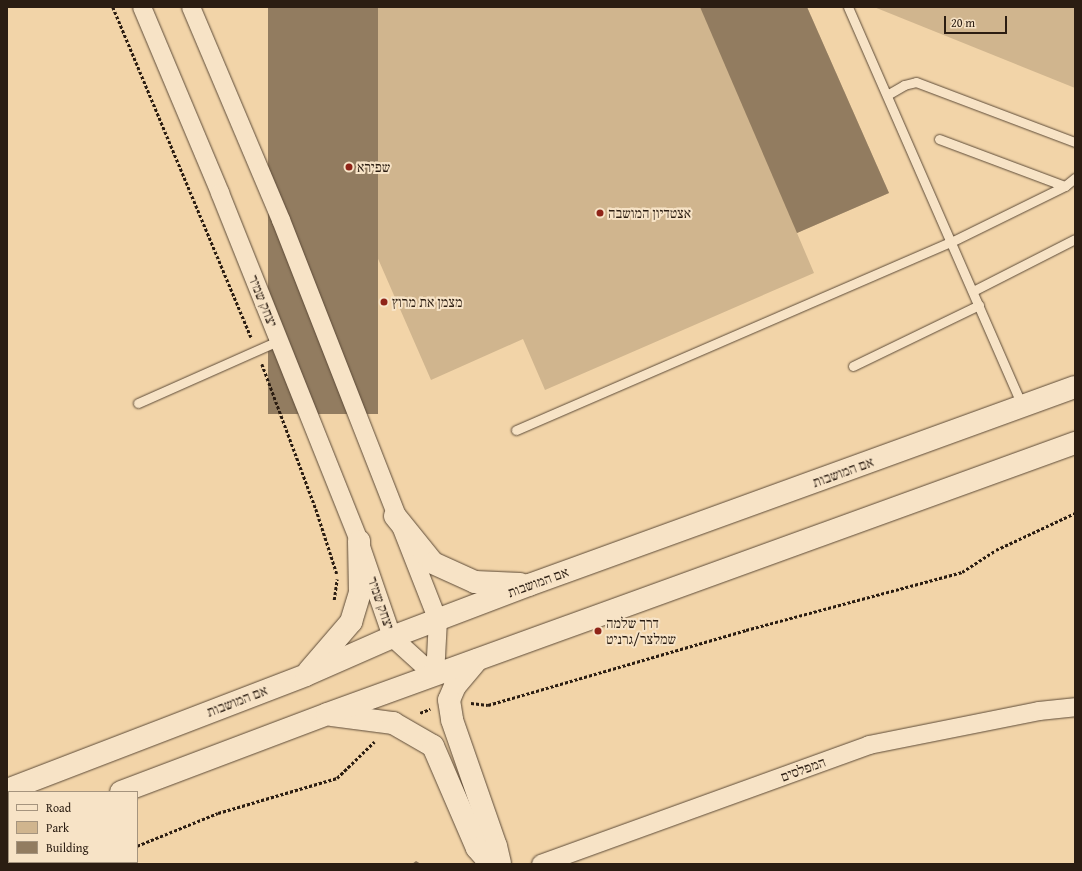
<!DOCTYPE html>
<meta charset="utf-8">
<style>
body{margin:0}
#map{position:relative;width:1082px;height:871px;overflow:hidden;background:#f2d4a8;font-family:"Gentium Book Plus","Frank Ruhl Libre",serif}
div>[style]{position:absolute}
.green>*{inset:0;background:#d0b58e}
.building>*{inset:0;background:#927c60;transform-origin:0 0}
.path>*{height:2.5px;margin-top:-1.25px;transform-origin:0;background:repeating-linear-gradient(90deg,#2b1d12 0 3px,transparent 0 5px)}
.roads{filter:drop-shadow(0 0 1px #5d4b38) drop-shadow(0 0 1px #5d4b38)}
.service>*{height:9px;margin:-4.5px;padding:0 4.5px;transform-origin:4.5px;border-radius:4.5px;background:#f7e3c6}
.minor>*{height:18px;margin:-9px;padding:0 9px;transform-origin:9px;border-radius:9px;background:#f7e3c6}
.secondary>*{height:22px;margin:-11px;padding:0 11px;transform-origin:11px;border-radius:11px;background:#f7e3c6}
.dots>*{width:11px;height:11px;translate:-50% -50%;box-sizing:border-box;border:2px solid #f7e3c6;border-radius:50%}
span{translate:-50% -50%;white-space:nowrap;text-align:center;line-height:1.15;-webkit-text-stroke:4px #f7e3c6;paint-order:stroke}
.poi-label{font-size:14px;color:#2b1d12}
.left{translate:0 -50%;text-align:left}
.street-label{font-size:14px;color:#2b1d12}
.frame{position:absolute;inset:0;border:8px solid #2b1d12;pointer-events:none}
.legend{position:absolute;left:8px;top:791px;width:130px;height:72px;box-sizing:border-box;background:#f7e3c6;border:1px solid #a5947e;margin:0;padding:5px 7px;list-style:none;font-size:12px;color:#2b1d12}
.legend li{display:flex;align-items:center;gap:8px;height:20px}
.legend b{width:20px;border:1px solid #a5947e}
.scale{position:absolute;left:944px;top:16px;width:63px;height:18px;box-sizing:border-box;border:2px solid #2b1d12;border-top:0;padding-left:5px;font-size:12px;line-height:14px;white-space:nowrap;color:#2b1d12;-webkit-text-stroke:3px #f7e3c6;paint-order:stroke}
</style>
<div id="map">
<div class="green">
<div style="clip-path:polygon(268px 7px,807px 7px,889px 193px,797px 233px,814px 273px,545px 390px,523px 339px,431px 380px)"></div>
<div style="clip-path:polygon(874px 7px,1075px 7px,1075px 88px)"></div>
</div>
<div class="building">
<div style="left:268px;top:7px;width:110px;height:407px"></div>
<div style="clip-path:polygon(700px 7px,807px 7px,889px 193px,797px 233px)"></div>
<div style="clip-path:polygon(416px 861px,421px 864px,412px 864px)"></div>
</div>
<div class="path">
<div style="left:113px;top:7px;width:358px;rotate:67.3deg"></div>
<div style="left:262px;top:364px;width:155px;rotate:69.6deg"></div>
<div style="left:316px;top:509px;width:68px;rotate:72.1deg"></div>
<div style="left:334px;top:600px;width:21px;rotate:-82deg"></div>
<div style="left:471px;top:703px;width:17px;rotate:7deg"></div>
<div style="left:488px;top:705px;width:269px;rotate:-16.2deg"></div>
<div style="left:746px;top:630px;width:224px;rotate:-15deg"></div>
<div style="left:962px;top:572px;width:40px;rotate:-32.9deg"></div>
<div style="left:996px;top:550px;width:87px;rotate:-25.1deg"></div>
<div style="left:420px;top:713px;width:11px;rotate:-22deg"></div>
<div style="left:137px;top:846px;width:87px;rotate:-22.2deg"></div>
<div style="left:218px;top:813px;width:124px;rotate:-16.4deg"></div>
<div style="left:337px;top:778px;width:52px;rotate:-44.2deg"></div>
<div style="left:91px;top:864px;width:5px;rotate:-22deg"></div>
</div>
<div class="roads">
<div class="service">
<div style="left:848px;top:7px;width:437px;rotate:66.4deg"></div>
<div style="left:887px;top:95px;width:20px;rotate:-30deg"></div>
<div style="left:904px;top:85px;width:12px;rotate:-14deg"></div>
<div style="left:916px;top:82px;width:170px;rotate:20.7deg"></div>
<div style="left:939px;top:139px;width:134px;rotate:20.5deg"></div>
<div style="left:973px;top:291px;width:114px;rotate:-27deg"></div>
<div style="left:853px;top:366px;width:140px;rotate:-25.8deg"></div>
<div style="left:138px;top:403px;width:153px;rotate:-23.9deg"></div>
<div style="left:516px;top:430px;width:474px;rotate:-23.4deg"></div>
<div style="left:951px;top:242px;width:127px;rotate:-26.2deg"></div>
<div style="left:1065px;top:186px;width:13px;rotate:-39deg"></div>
</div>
<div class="minor">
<div style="left:142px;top:7px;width:202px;rotate:67.2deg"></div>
<div style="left:220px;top:193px;width:375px;rotate:68.2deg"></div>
<div style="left:359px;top:541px;width:102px;rotate:71deg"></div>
<div style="left:392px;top:637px;width:58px;rotate:42.2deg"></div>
<div style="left:191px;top:7px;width:231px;rotate:67.1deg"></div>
<div style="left:281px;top:220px;width:430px;rotate:68.6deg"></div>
<div style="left:438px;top:620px;width:56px;rotate:93.1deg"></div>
<div style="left:541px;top:864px;width:349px;rotate:-19.9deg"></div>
<div style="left:869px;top:745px;width:173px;rotate:-11.3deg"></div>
<div style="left:1039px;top:711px;width:36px;rotate:-6deg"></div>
</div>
<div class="secondary">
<div style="left:395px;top:516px;width:60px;rotate:51deg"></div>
<div style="left:433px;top:563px;width:46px;rotate:24.3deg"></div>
<div style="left:475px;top:582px;width:45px;rotate:2.5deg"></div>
<div style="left:477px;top:660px;width:34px;rotate:130deg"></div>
<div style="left:455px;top:686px;width:15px;rotate:113deg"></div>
<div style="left:449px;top:700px;width:20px;rotate:81deg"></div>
<div style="left:452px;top:720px;width:133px;rotate:70.8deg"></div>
<div style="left:496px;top:846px;width:18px;rotate:77deg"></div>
<div style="left:309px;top:671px;width:65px;rotate:-49.4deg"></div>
<div style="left:351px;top:622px;width:30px;rotate:-73deg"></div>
<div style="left:360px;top:593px;width:52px;rotate:-91.1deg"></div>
<div style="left:332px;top:715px;width:62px;rotate:7.5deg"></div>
<div style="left:393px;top:723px;width:46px;rotate:29.9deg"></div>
<div style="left:433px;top:746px;width:111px;rotate:66.7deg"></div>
<div style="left:477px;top:848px;width:21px;rotate:49deg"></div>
<div style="left:7px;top:790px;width:320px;rotate:-21deg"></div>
<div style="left:306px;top:675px;width:94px;rotate:-23.8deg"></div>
<div style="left:392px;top:637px;width:147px;rotate:-20.8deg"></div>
<div style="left:529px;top:585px;width:581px;rotate:-19.93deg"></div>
<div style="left:121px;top:792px;width:220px;rotate:-20.7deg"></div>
<div style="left:327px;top:714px;width:796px;rotate:-19.92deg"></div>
<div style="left:7px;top:835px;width:2px;rotate:-27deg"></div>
</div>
</div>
<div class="dots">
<div style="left:349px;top:167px;background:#8f2418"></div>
<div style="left:600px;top:213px;background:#8f2418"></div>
<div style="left:384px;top:302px;background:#8f2418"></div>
<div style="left:598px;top:631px;background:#8f2418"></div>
</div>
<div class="poi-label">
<span class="left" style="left:357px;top:167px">שפירא</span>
<span class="left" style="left:608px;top:213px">אצטדיון המושבה</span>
<span class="left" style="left:392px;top:302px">מצמן את מרוץ</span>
<span class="left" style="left:606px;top:631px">דרך שלמה<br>שמלצר/גרניט</span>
</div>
<div class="street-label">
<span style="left:263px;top:301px;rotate:68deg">יצחק שמיר</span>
<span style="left:843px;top:472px;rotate:-20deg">אם המושבות</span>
<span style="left:538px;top:582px;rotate:-20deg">אם המושבות</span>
<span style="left:381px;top:603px;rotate:71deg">יצחק שמיר</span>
<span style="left:237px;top:701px;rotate:-21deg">אם המושבות</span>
<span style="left:803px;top:769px;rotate:-20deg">המפלסים</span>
</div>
<div class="frame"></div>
<ul class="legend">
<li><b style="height:5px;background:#f7e3c6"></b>Road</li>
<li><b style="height:11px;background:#d0b58e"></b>Park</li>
<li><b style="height:11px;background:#927c60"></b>Building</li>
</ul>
<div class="scale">20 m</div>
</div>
